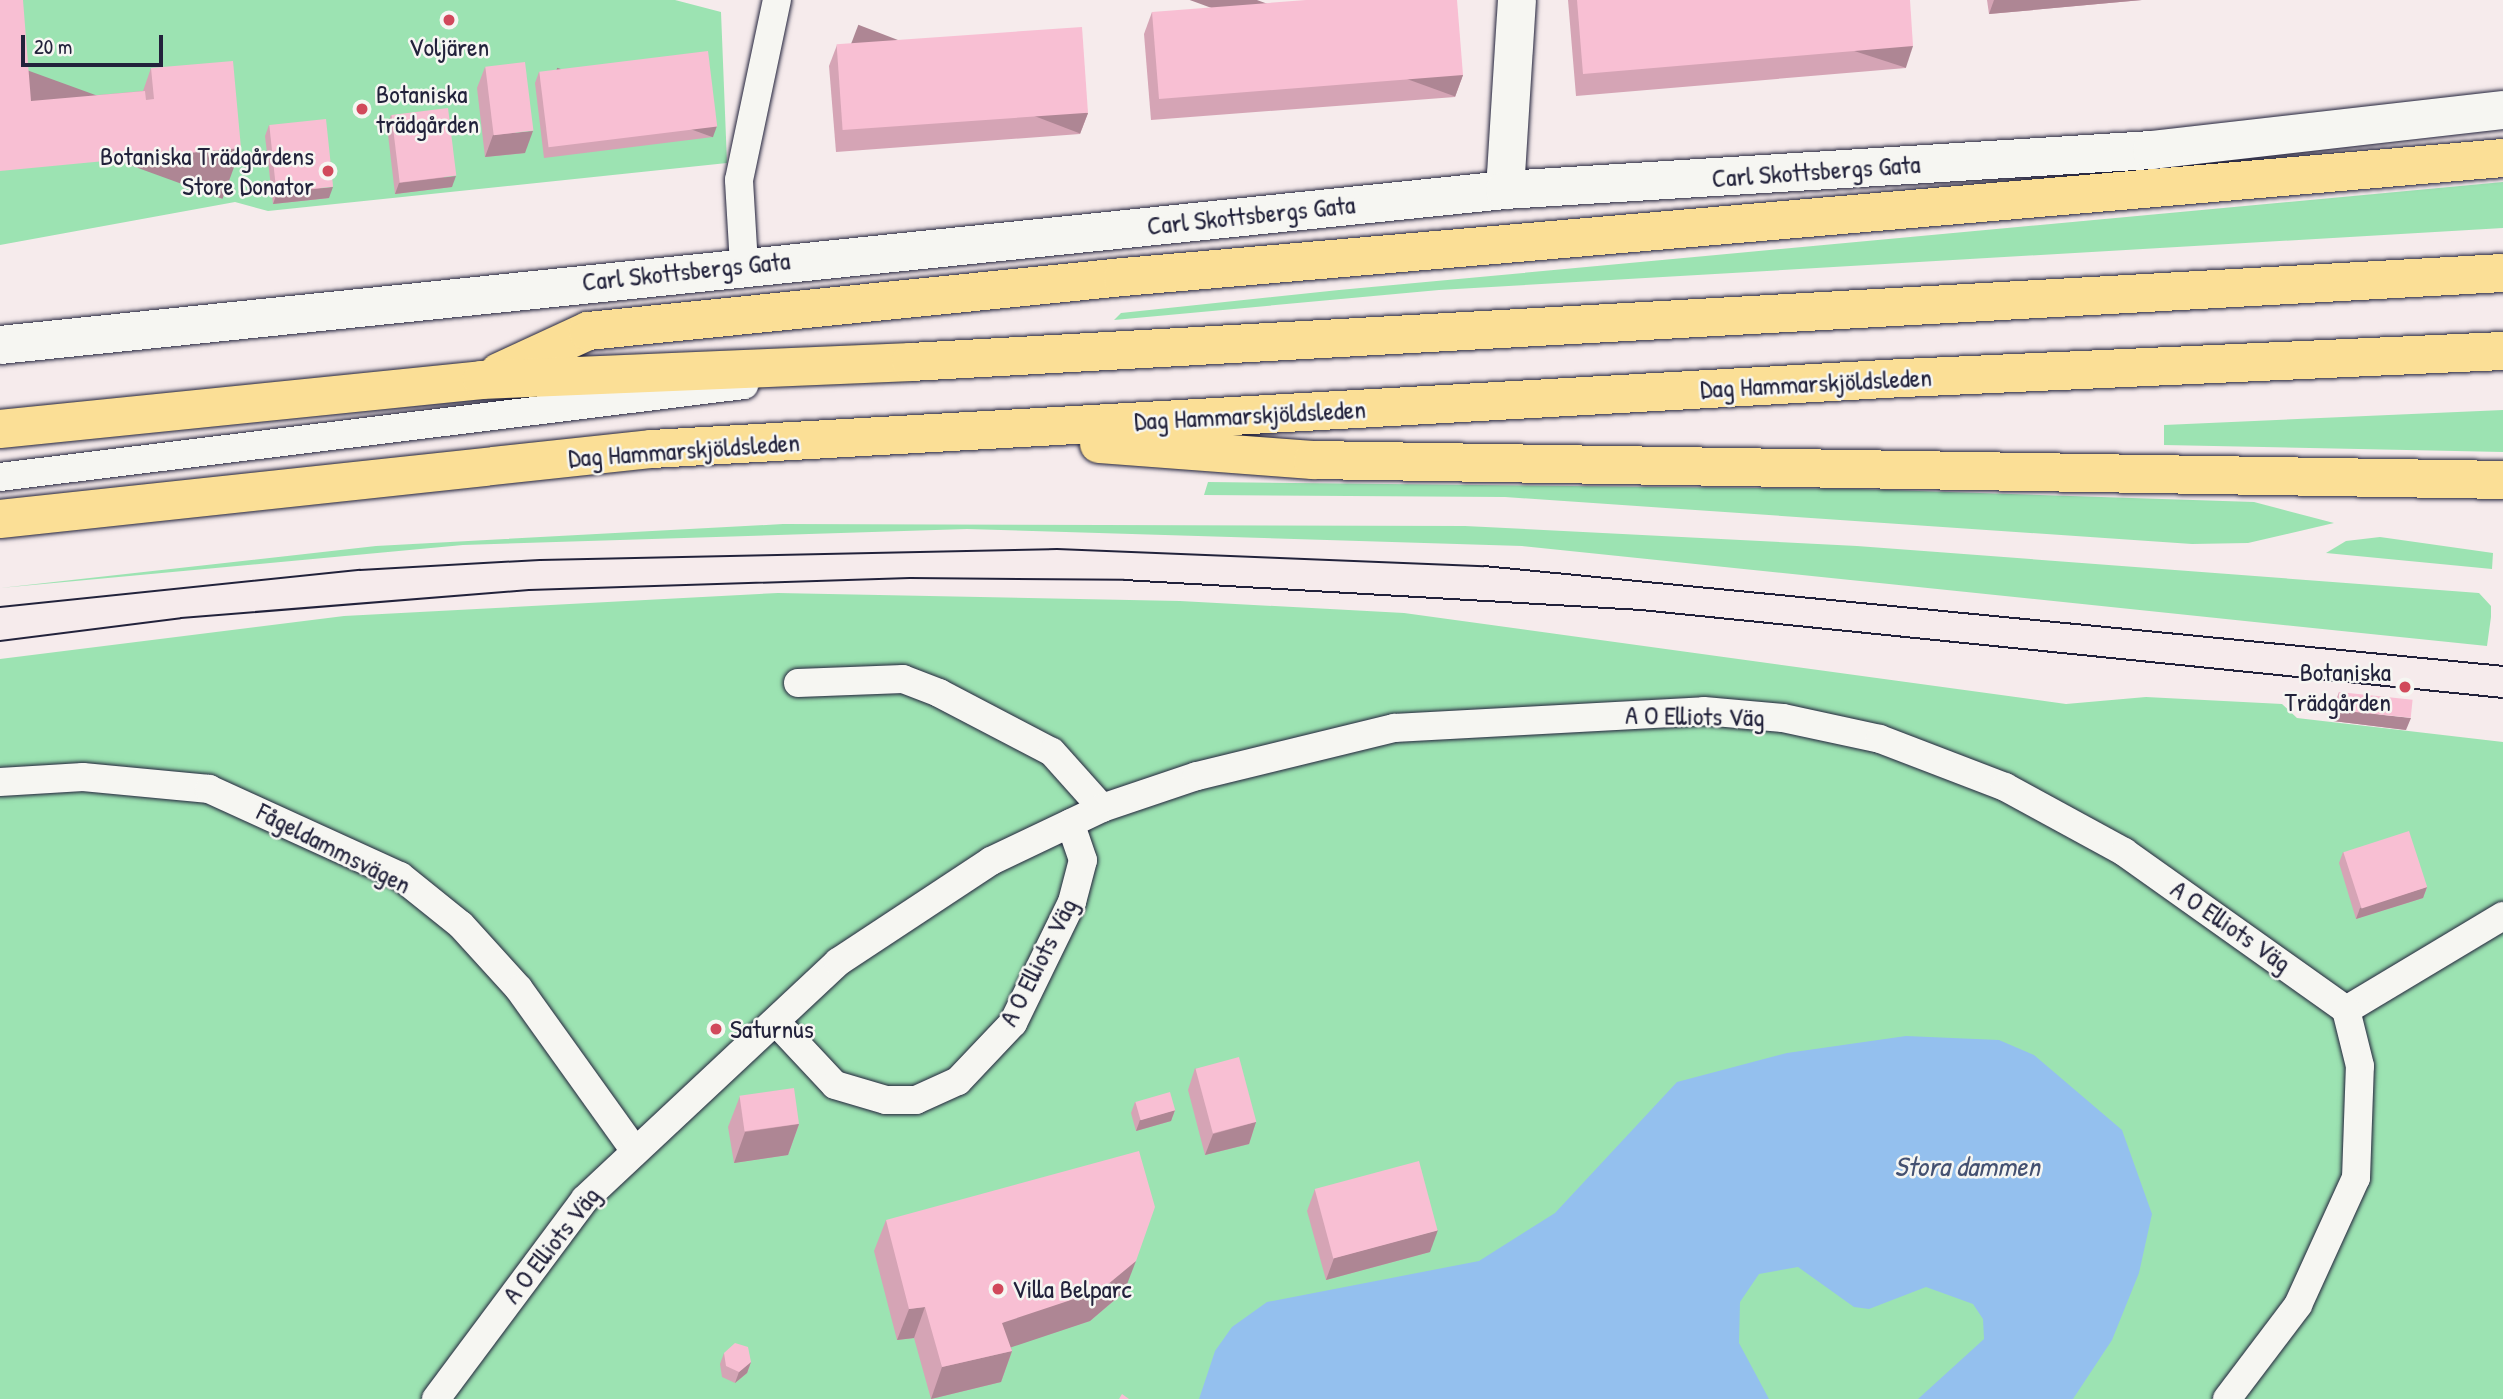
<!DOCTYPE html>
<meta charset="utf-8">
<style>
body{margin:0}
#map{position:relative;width:2503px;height:1399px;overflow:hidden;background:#f6ebec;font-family:"Patrick Hand",sans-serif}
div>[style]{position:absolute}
.green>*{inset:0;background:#9ce3b2}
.water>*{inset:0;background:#94c0ee}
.roads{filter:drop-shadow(0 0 2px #22223b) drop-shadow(0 0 2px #22223b)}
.service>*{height:28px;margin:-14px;padding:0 14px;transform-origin:14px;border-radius:14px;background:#f6f6f2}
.minor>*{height:38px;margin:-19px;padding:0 19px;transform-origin:19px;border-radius:19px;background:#f6f6f2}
.primary>*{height:38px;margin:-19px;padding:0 19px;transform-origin:19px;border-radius:19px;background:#fbdf96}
.tram>*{height:2px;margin:-1px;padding:0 1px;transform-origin:1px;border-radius:1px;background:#22223b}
.wall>*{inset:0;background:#d5a4b5}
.shaded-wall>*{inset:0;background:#ae8694;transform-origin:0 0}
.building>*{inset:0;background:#f8bfd3;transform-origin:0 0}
.dots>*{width:19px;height:19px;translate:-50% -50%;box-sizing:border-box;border:4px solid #f6f6f2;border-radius:50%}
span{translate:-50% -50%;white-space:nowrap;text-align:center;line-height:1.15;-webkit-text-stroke:5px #f6f6f2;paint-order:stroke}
.poi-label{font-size:26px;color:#22223b}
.left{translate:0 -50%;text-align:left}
.right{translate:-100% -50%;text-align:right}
.street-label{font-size:26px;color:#22223b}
.water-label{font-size:28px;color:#445171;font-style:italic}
.scale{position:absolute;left:21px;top:35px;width:142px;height:32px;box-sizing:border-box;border:4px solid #22223b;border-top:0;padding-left:9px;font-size:21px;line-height:24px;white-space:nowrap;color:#22223b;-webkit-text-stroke:5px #f6f6f2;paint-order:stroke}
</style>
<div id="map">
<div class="green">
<div style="clip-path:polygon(0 0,675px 0,721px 12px,727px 163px,268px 211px,235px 202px,0 245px)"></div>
<div style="clip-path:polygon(2503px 182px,2503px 228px,1439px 290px,1114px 320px,1121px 313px,1339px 290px)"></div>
<div style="clip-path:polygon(2503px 410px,2503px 452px,2164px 445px,2164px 425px)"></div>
<div style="clip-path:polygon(1208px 482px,1858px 489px,2254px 502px,2334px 523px,2248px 543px,2192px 544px,1505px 497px,1204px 495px)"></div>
<div style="clip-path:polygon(783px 524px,1465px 526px,1857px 546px,2479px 593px,2491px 606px,2491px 617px,2487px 646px,1522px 546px,967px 529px,463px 545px,0 588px,376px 546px)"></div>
<div style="clip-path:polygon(2380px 537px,2493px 553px,2492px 569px,2326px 553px,2346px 541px)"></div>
<div style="clip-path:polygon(778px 593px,1180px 601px,1404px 613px,2066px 704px,2146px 697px,2282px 704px,2297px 718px,2503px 742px,2503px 1399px,0 1399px,0 659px,344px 616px)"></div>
</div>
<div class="water">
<div style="clip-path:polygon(1906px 1036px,1999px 1040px,2034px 1055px,2122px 1130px,2152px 1214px,2139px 1273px,2112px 1340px,2073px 1399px,1918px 1399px,1984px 1339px,1983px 1319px,1973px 1304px,1926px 1287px,1869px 1309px,1854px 1307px,1798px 1267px,1759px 1274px,1740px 1302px,1739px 1343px,1769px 1399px,1199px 1399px,1215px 1351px,1232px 1327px,1267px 1302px,1479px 1261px,1555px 1213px,1677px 1082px,1787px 1053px)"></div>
</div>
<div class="roads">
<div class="service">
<div style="left:744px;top:265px;width:85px;rotate:-93.4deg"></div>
<div style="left:739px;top:180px;width:184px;rotate:-78.1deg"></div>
<div style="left:0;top:477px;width:750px;rotate:-7.05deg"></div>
<div style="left:798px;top:683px;width:105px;rotate:-2.2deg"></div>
<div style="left:903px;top:679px;width:39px;rotate:21deg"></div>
<div style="left:939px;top:693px;width:127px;rotate:27.6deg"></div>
<div style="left:1052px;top:752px;width:75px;rotate:48.2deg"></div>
<div style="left:0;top:782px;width:83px;rotate:-3.4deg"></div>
<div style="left:83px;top:777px;width:127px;rotate:5.4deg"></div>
<div style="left:209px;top:789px;width:210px;rotate:24.5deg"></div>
<div style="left:400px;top:876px;width:78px;rotate:38.8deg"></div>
<div style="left:461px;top:925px;width:86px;rotate:47.8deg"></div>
<div style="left:519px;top:989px;width:196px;rotate:54.4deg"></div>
<div style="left:2346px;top:1010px;width:183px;rotate:-30.9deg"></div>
<div style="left:776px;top:1022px;width:86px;rotate:46.9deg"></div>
<div style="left:835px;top:1085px;width:53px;rotate:16.4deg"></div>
<div style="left:886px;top:1100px;width:30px"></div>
<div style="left:916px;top:1100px;width:46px;rotate:-24.3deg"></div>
<div style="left:958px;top:1081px;width:80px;rotate:-46.5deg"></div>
<div style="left:1013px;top:1023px;width:135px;rotate:-64deg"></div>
<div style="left:1072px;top:902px;width:43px;rotate:-75.3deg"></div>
<div style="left:1083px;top:860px;width:39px;rotate:-109deg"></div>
<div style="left:436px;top:1399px;width:249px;rotate:-53.3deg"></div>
<div style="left:585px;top:1199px;width:347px;rotate:-43.1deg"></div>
<div style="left:838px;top:962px;width:183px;rotate:-33.4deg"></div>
<div style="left:991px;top:861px;width:123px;rotate:-25.5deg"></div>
<div style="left:1102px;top:808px;width:100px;rotate:-18.6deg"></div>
<div style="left:1197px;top:776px;width:203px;rotate:-13.7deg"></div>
<div style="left:1394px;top:728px;width:310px;rotate:-3.1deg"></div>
<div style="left:1704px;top:711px;width:79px;rotate:5.1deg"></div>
<div style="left:1783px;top:718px;width:99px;rotate:12.2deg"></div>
<div style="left:1880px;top:739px;width:134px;rotate:21deg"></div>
<div style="left:2005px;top:787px;width:136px;rotate:28.6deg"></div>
<div style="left:2124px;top:852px;width:272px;rotate:35.4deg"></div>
<div style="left:2227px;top:1399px;width:118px;rotate:-52.9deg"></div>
<div style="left:2298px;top:1305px;width:140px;rotate:-65.5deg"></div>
<div style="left:2356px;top:1178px;width:112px;rotate:-88deg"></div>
<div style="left:2360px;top:1066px;width:58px;rotate:-104deg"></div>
</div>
<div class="minor">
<div style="left:1505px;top:190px;width:190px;rotate:-86.4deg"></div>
<div style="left:0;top:345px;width:1513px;rotate:-5.88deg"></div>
<div style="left:1505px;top:190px;width:648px;rotate:-3.54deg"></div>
<div style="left:2152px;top:150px;width:353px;rotate:-6.5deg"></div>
</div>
<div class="primary">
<div style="left:499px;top:372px;width:98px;rotate:-24.7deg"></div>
<div style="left:588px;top:331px;width:538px;rotate:-5.76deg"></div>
<div style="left:1123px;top:277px;width:1385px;rotate:-4.93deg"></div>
<div style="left:0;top:429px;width:484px;rotate:-5.8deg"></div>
<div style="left:482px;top:380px;width:429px;rotate:-2.4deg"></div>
<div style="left:911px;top:362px;width:1594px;rotate:-3.2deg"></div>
<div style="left:1099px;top:444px;width:215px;rotate:4.3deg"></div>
<div style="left:1313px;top:460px;width:1190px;rotate:0.96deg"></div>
<div style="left:0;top:519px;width:656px;rotate:-6.13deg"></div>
<div style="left:652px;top:449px;width:1254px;rotate:-3.25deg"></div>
<div style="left:1904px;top:378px;width:600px;rotate:-2.58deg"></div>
</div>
</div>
<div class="tram">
<div style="left:0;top:607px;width:362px;rotate:-5.9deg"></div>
<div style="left:360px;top:570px;width:180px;rotate:-3.2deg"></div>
<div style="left:540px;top:560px;width:517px;rotate:-1.22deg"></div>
<div style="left:1057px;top:549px;width:427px;rotate:2.3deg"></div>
<div style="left:1484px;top:566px;width:1024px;rotate:5.6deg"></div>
<div style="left:0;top:641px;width:182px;rotate:-7.2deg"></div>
<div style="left:181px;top:618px;width:349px;rotate:-4.6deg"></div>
<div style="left:529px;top:590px;width:381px;rotate:-1.8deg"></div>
<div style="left:910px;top:578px;width:214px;rotate:0.5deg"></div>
<div style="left:1124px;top:580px;width:518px;rotate:3.32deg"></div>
<div style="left:1641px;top:610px;width:866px;rotate:5.83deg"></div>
</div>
<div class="wall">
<div style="clip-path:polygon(1568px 0,1910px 0,1906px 68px,1576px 96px)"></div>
<div style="clip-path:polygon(1987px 0,2142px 0,1989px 14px)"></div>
<div style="clip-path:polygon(1152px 12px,1463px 75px,1455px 97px,1151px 120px,1144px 34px)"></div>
<div style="clip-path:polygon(837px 45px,1088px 113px,1080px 134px,836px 152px,829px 66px)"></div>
<div style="clip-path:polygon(485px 67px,525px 153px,485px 157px,477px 88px)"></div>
<div style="clip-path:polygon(151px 68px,222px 199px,31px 101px,143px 91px)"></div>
<div style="clip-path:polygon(539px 72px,713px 137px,544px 158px,535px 83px)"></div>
<div style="clip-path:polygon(391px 115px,452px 187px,395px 194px,387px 126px)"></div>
<div style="clip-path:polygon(269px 125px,329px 198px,273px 204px,265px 136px)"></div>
<div style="clip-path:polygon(2339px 692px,2406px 730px,2333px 721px,2335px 703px)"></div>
<div style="clip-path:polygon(2343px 852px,2427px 887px,2423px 898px,2356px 919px,2339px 863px)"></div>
<div style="clip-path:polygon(1195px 1068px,1256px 1122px,1249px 1144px,1205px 1155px,1188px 1090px)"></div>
<div style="clip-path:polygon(740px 1096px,799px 1124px,788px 1155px,734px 1163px,728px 1127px)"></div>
<div style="clip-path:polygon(1135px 1102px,1175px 1110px,1171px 1121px,1136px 1131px,1131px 1113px)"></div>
<div style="clip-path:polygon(1315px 1189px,1430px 1252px,1326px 1280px,1307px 1211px)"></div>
<div style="clip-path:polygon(886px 1220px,1124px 1292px,1090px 1321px,1011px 1347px,1012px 1351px,1001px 1382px,931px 1399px,914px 1338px,897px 1340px,874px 1251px)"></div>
<div style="clip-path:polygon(724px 1353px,751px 1362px,747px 1373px,735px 1383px,722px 1377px,720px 1364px)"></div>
</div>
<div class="shaded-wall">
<div style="clip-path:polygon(1994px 0,2142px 0,1989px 14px)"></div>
<div style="left:1913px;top:46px;width:23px;height:331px;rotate:108deg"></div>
<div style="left:1463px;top:75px;width:23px;height:305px;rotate:110deg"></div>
<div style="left:1088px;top:113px;width:22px;height:246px;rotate:111deg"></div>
<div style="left:717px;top:126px;width:12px;height:170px;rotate:110deg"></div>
<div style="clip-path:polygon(533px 131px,525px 153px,485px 157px,493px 135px)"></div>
<div style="left:241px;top:148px;width:54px;height:242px;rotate:110deg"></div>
<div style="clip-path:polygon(456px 176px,452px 187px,395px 194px,399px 183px)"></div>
<div style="clip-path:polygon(333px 187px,329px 198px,273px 204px,277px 193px)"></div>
<div style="clip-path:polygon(2337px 710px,2411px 718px,2406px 730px,2333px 721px)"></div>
<div style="clip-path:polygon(2427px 887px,2423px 898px,2356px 919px,2360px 908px)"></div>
<div style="clip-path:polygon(1175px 1110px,1171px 1121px,1136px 1131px,1140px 1120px)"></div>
<div style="clip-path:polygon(1256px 1122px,1249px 1144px,1205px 1155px,1213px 1134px)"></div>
<div style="clip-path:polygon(799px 1124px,788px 1155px,734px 1163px,745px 1132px)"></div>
<div style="clip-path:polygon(1438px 1230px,1430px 1252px,1326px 1280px,1334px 1258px)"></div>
<div style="clip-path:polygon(1136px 1261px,1124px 1292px,1090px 1321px,991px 1354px,1002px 1323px)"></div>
<div style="clip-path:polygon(925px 1307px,914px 1338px,897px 1340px,909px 1309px)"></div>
<div style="clip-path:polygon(1012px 1351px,1001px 1382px,931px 1399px,942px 1367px)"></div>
<div style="clip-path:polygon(751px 1362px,747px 1373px,735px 1383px,739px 1372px)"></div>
</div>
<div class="building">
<div style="clip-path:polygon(0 0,23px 0,31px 101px,145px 91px,146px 100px,154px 99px,151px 68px,233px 61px,241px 148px,0 171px)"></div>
<div style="clip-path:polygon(1306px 0,1457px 0,1463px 75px,1159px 99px,1152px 12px)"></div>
<div style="clip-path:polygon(1577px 0,1910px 0,1913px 46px,1583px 74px)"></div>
<div style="left:1082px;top:27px;width:86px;height:246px;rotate:86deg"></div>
<div style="left:708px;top:51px;width:76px;height:170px;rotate:83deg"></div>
<div style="left:525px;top:62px;width:69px;height:40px;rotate:83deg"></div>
<div style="left:448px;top:108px;width:68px;height:57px;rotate:83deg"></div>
<div style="left:326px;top:119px;width:68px;height:57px;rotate:84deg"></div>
<div style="left:2339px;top:692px;width:74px;height:18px;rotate:6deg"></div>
<div style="left:2409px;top:831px;width:59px;height:69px;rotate:72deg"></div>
<div style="left:1239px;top:1057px;width:67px;height:45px;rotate:75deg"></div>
<div style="left:794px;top:1088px;width:36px;height:55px;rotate:82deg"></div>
<div style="left:1170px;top:1092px;width:19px;height:36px;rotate:74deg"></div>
<div style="clip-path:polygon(1139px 1151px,1155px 1207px,1136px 1261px,1101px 1290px,1002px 1323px,1012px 1351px,942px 1367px,925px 1307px,909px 1309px,886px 1220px)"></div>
<div style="left:1419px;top:1161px;width:72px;height:108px;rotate:75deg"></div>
<div style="clip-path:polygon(735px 1343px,748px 1347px,751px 1362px,739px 1372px,726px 1366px,724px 1353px)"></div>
<div style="clip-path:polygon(1122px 1394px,1129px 1399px,1119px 1399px)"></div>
</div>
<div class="dots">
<div style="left:449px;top:20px;background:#d1495b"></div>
<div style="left:362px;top:109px;background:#d1495b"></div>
<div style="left:328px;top:171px;background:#d1495b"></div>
<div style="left:2405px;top:687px;background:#d1495b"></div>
<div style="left:716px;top:1029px;background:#d1495b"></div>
<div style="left:998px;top:1289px;background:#d1495b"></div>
</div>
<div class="poi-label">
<span style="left:449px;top:47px">Voljären</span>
<span class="left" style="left:376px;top:109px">Botaniska<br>trädgården</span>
<span class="right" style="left:314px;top:171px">Botaniska Trädgårdens<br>Store Donator</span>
<span class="right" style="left:2391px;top:687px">Botaniska<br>Trädgården</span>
<span class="left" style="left:730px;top:1029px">Saturnus</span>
<span class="left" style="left:1012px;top:1289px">Villa Belparc</span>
</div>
<div class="street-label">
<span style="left:1816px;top:171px;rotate:-4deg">Carl Skottsbergs Gata</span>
<span style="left:1251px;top:215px;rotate:-6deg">Carl Skottsbergs Gata</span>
<span style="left:686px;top:271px;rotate:-6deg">Carl Skottsbergs Gata</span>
<span style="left:1816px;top:383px;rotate:-3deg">Dag Hammarskjöldsleden</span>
<span style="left:1250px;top:415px;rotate:-3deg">Dag Hammarskjöldsleden</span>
<span style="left:684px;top:450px;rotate:-4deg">Dag Hammarskjöldsleden</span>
<span style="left:1695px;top:716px;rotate:1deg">A O Elliots Väg</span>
<span style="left:334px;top:848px;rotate:27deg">Fågeldammsvägen</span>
<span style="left:2231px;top:926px;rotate:35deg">A O Elliots Väg</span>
<span style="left:1038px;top:962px;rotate:-63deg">A O Elliots Väg</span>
<span style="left:551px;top:1245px;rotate:-52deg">A O Elliots Väg</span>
</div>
<div class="water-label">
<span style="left:1967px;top:1166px">Stora dammen</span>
</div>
<div class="scale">20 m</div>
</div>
